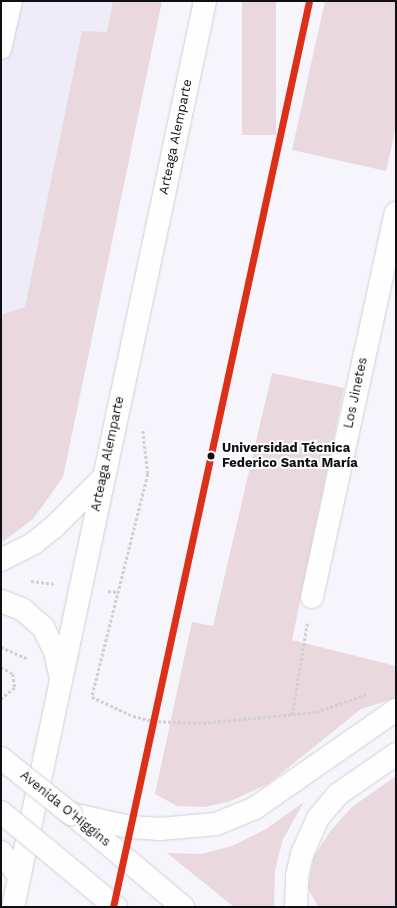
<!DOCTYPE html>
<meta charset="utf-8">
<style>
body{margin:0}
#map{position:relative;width:397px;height:908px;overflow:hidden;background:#f6f5fb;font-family:"Work Sans",sans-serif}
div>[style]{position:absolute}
.built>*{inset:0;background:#efecfa}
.green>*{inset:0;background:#e9d8dd;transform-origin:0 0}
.path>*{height:2.5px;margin-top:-1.25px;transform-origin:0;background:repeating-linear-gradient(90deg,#d1d0d2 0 3px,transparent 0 5px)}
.roads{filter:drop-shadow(0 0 1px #d1d0d5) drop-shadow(0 0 1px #d1d0d5)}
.lane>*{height:19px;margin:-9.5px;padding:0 9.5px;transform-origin:9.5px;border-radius:9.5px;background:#fefefe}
.street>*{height:22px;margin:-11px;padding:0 11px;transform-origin:11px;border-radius:11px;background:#fefefe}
.secondary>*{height:22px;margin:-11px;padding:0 11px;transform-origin:11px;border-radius:11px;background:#fefefe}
.primary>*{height:22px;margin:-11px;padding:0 11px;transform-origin:11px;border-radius:11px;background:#fefefe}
.bridges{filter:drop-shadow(0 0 1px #d1d0d5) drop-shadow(0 0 1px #d1d0d5)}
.primary-bridge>*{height:22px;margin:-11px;padding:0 11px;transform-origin:11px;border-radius:11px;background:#fefefe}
.rail-1>*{height:7px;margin:-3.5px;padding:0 3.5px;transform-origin:3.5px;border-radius:3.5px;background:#dd3018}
.dots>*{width:11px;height:11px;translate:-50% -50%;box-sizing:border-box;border:2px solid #fff;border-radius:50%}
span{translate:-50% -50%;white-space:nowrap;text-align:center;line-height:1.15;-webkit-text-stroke:4px #fff;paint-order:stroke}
.street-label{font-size:13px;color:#100f13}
.stop-label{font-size:13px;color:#100f13;font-weight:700}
.left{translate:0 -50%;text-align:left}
.frame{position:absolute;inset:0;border:2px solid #100f13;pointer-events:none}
</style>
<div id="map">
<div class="built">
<div style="clip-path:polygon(1px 1px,162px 1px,63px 477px,33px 519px,1px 543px)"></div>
</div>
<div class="green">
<div style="clip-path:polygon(113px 1px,162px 1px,63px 477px,33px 519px,1px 543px,1px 315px,25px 307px,82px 31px,107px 32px)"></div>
<div style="left:242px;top:1px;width:34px;height:134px"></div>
<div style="clip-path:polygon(325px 1px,396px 1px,396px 127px,386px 171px,292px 150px)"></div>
<div style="clip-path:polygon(272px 373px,344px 388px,292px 640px,396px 666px,396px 698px,361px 709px,268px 784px,228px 802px,204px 807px,177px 806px,155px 794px,192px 622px,213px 626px)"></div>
<div style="clip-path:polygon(396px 776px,396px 907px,318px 907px,308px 888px,314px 856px,331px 830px,352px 807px)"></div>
<div style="clip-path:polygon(304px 802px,283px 839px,275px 870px,274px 907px,234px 907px,167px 853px,202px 854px,232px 846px,266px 829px)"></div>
</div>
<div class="path">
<div style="left:143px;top:431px;width:43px;rotate:83.4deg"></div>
<div style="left:148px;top:474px;width:230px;rotate:104.1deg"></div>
<div style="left:92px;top:697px;width:45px;rotate:24.9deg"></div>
<div style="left:133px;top:716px;width:21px;rotate:14deg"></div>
<div style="left:153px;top:721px;width:50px;rotate:2.3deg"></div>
<div style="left:203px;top:723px;width:114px;rotate:-5.6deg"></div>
<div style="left:316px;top:712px;width:54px;rotate:-19.4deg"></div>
<div style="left:31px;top:581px;width:23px;rotate:7deg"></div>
<div style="left:108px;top:591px;width:10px;rotate:6deg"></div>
<div style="left:1px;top:647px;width:30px;rotate:24deg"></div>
<div style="left:1px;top:667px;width:14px;rotate:30deg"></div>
<div style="left:13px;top:674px;width:14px;rotate:82deg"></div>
<div style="left:15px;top:688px;width:18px;rotate:142deg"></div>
<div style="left:292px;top:715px;width:93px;rotate:-80.7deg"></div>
</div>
<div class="roads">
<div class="lane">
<div style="left:1px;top:49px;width:49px;rotate:-77.1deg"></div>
</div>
<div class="street">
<div style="left:312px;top:597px;width:393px;rotate:-77.7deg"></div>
</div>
<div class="secondary">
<div style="left:1px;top:852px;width:30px;rotate:53deg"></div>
<div style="left:13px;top:907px;width:926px;rotate:-78.03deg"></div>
</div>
<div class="primary">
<div style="left:1px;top:560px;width:37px;rotate:-27deg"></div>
<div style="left:34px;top:543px;width:26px;rotate:-39deg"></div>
<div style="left:54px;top:527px;width:69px;rotate:-45deg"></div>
<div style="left:1px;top:601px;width:22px;rotate:21deg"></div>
<div style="left:22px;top:609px;width:28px;rotate:41deg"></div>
<div style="left:43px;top:627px;width:28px;rotate:64deg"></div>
<div style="left:55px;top:652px;width:28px;rotate:77deg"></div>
<div style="left:71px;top:814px;width:60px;rotate:12.4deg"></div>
<div style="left:130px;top:827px;width:30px;rotate:4deg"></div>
<div style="left:160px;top:829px;width:56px;rotate:-5.1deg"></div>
<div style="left:216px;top:824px;width:42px;rotate:-22.3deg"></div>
<div style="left:255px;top:808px;width:172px;rotate:-34.8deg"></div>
<div style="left:77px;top:818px;width:138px;rotate:40deg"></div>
<div style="left:296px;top:907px;width:31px;rotate:-88deg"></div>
<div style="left:297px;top:876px;width:23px;rotate:-77deg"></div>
<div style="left:302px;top:854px;width:39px;rotate:-66deg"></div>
<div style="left:318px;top:818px;width:30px;rotate:-50deg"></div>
<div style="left:337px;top:795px;width:72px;rotate:-34.8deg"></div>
</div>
</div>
<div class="bridges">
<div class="primary-bridge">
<div style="left:1px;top:758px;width:90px;rotate:38.7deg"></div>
<div style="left:1px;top:812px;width:149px;rotate:39.6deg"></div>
</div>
</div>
<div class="rail-1">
<div style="left:113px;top:907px;width:927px;rotate:-77.79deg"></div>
</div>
<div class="dots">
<div style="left:211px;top:456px;background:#100f13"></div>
</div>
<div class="street-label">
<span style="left:176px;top:137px;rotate:-78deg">Arteaga Alemparte</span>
<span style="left:356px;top:393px;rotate:-78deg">Los Jinetes</span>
<span style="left:108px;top:454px;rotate:-78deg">Arteaga Alemparte</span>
<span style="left:65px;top:809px;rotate:39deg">Avenida O'Higgins</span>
</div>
<div class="stop-label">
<span class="left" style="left:222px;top:456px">Universidad Técnica<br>Federico Santa María</span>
</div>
<div class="frame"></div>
</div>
